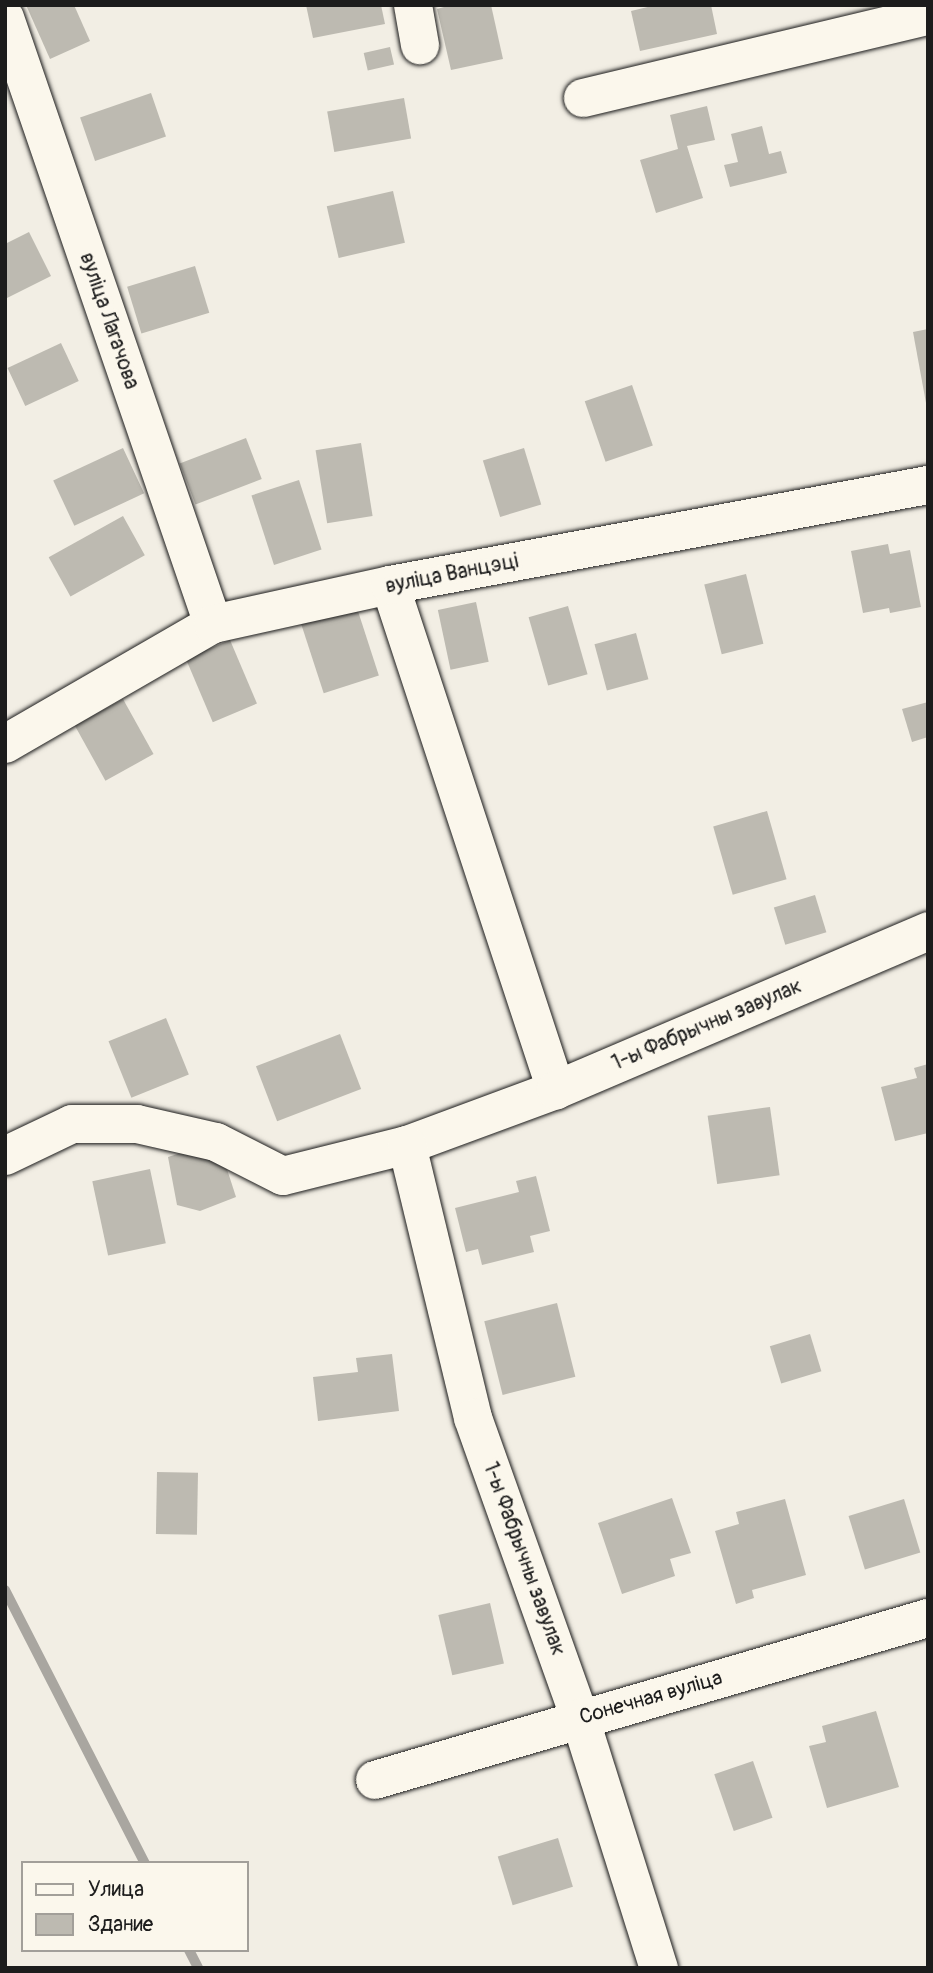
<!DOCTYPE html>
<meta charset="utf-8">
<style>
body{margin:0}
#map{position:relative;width:933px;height:1973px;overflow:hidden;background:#f2eee4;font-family:Pangolin,sans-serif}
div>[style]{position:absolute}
.stream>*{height:10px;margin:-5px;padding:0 5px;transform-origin:5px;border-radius:5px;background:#a9a6a0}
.building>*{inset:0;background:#bdbab1;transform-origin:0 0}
.roads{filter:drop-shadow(0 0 2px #1c1c1c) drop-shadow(0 0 2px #1c1c1c)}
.minor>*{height:38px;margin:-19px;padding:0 19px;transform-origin:19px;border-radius:19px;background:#fbf7ec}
span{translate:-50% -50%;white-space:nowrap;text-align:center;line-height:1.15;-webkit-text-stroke:7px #fbf7ec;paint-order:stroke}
.street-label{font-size:21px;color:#1c1c1c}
.frame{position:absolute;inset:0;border:7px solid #1c1c1c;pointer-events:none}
.legend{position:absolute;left:21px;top:1861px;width:228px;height:91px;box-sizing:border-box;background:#fbf7ec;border:2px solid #a29f99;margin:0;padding:9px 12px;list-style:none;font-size:21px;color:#1c1c1c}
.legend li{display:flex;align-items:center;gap:14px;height:35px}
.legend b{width:35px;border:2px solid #a29f99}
</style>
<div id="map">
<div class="stream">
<div style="left:5px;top:1590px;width:307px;rotate:62.9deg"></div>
<div style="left:189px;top:1950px;width:20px;rotate:63deg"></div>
</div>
<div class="building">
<div style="clip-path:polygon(26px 5px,74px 5px,90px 41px,50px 59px)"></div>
<div style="clip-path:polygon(306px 5px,381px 5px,385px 24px,313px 38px)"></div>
<div style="clip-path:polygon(451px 5px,491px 5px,503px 59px,451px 70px,437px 9px)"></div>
<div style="clip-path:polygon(656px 5px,711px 5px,717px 34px,640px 51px,631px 11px)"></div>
<div style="left:390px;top:47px;width:18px;height:27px;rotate:77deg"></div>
<div style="left:151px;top:93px;width:46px;height:75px;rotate:71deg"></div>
<div style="left:404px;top:98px;width:41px;height:78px;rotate:80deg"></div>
<div style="clip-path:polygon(707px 106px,715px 140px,687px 146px,703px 198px,656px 213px,640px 160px,678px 149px,670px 115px)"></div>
<div style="clip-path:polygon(762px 126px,769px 154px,781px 151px,787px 173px,730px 187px,724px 165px,738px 162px,731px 134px)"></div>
<div style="left:393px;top:191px;width:53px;height:68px;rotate:77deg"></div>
<div style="clip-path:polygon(29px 232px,51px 276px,5px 299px,5px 244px)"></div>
<div style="left:195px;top:266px;width:49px;height:71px;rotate:73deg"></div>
<div style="clip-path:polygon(928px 329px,928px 403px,926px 403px,913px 332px)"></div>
<div style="left:61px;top:343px;width:42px;height:59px;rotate:65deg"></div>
<div style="left:632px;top:385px;width:64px;height:50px;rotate:71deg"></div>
<div style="left:246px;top:438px;width:44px;height:71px;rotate:69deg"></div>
<div style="left:361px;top:443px;width:74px;height:46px;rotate:81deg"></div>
<div style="left:123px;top:448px;width:50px;height:77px;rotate:65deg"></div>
<div style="left:524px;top:448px;width:59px;height:43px;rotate:73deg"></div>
<div style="left:299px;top:480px;width:73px;height:50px;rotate:72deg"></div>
<div style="left:123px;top:516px;width:45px;height:85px;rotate:61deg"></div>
<div style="clip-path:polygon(888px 544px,890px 554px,910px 550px,921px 607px,890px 613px,889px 608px,863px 613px,851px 551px)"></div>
<div style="left:746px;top:574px;width:72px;height:43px;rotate:76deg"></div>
<div style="left:476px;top:602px;width:61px;height:39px;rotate:78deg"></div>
<div style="left:356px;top:605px;width:74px;height:58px;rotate:72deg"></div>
<div style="left:568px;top:606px;width:71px;height:41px;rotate:74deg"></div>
<div style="left:636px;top:633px;width:48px;height:43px;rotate:75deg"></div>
<div style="left:230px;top:640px;width:69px;height:48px;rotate:67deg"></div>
<div style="left:123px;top:699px;width:63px;height:55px;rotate:61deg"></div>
<div style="clip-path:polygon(928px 702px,928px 737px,912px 742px,902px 709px)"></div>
<div style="left:767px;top:811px;width:71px;height:56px;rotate:74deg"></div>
<div style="left:815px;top:895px;width:39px;height:43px;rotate:73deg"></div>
<div style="left:166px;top:1018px;width:61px;height:62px;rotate:68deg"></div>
<div style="left:340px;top:1034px;width:59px;height:90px;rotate:69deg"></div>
<div style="clip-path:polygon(928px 1064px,928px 1133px,895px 1141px,881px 1087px,917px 1078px,914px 1068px)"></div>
<div style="left:770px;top:1107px;width:69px;height:63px;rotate:82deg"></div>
<div style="clip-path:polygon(190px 1150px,225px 1163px,236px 1197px,200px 1211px,177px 1205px,168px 1157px)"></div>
<div style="left:150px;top:1169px;width:76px;height:59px;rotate:78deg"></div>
<div style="clip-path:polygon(536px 1176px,550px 1231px,530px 1236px,534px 1252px,482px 1265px,478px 1249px,466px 1252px,455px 1208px,519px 1192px,516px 1181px)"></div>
<div style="left:557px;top:1303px;width:76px;height:75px;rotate:76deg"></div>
<div style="left:810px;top:1334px;width:39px;height:42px;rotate:73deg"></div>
<div style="clip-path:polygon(392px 1354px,399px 1411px,318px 1421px,313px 1377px,358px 1372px,356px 1358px)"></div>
<div style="left:157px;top:1472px;width:41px;height:62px;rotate:1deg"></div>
<div style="clip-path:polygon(672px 1498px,691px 1553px,670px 1559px,675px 1576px,622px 1594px,598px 1523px)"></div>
<div style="clip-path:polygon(785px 1499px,806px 1575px,752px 1590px,754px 1598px,736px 1604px,715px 1531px,739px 1524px,736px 1512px)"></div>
<div style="left:904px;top:1499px;width:56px;height:58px;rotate:73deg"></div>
<div style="left:490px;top:1603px;width:62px;height:53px;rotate:77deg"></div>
<div style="clip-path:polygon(876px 1711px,899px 1787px,827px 1808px,809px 1746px,826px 1742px,822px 1726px)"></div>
<div style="left:753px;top:1761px;width:60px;height:41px;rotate:71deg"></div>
<div style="left:558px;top:1838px;width:51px;height:63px;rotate:73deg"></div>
</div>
<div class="roads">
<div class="minor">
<div style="left:413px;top:5px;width:41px;rotate:80.1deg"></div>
<div style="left:5px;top:18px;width:641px;rotate:71.06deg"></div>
<div style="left:583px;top:98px;width:355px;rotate:-13.4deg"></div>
<div style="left:390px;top:585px;width:532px;rotate:71.8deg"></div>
<div style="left:5px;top:744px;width:240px;rotate:-30deg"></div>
<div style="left:213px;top:624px;width:181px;rotate:-12.4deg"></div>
<div style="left:390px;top:585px;width:547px;rotate:-10.53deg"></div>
<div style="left:407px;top:1145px;width:159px;rotate:-20.3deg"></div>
<div style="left:556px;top:1090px;width:405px;rotate:-23.1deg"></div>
<div style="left:5px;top:1156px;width:74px;rotate:-25.5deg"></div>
<div style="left:72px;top:1124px;width:65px"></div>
<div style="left:137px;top:1124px;width:81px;rotate:12.8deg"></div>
<div style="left:216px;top:1142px;width:75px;rotate:26.9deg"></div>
<div style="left:283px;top:1176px;width:128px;rotate:-14deg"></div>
<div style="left:407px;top:1145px;width:281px;rotate:76.4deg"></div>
<div style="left:473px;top:1418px;width:319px;rotate:70.4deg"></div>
<div style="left:580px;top:1718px;width:262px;rotate:72.5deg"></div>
<div style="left:375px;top:1780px;width:576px;rotate:-16.33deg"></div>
</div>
</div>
<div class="street-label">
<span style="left:109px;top:321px;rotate:71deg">вуліца Лагачова</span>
<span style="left:452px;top:574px;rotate:-11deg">вуліца Ванцэці</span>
<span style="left:707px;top:1025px;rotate:-23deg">1-ы Фабрычны завулак</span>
<span style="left:524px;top:1559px;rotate:70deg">1-ы Фабрычны завулак</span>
<span style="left:651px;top:1698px;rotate:-16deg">Сонечная вуліца</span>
</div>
<div class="frame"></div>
<ul class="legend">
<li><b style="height:9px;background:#fbf7ec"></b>Улица</li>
<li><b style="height:19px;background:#bdbab1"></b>Здание</li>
</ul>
</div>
